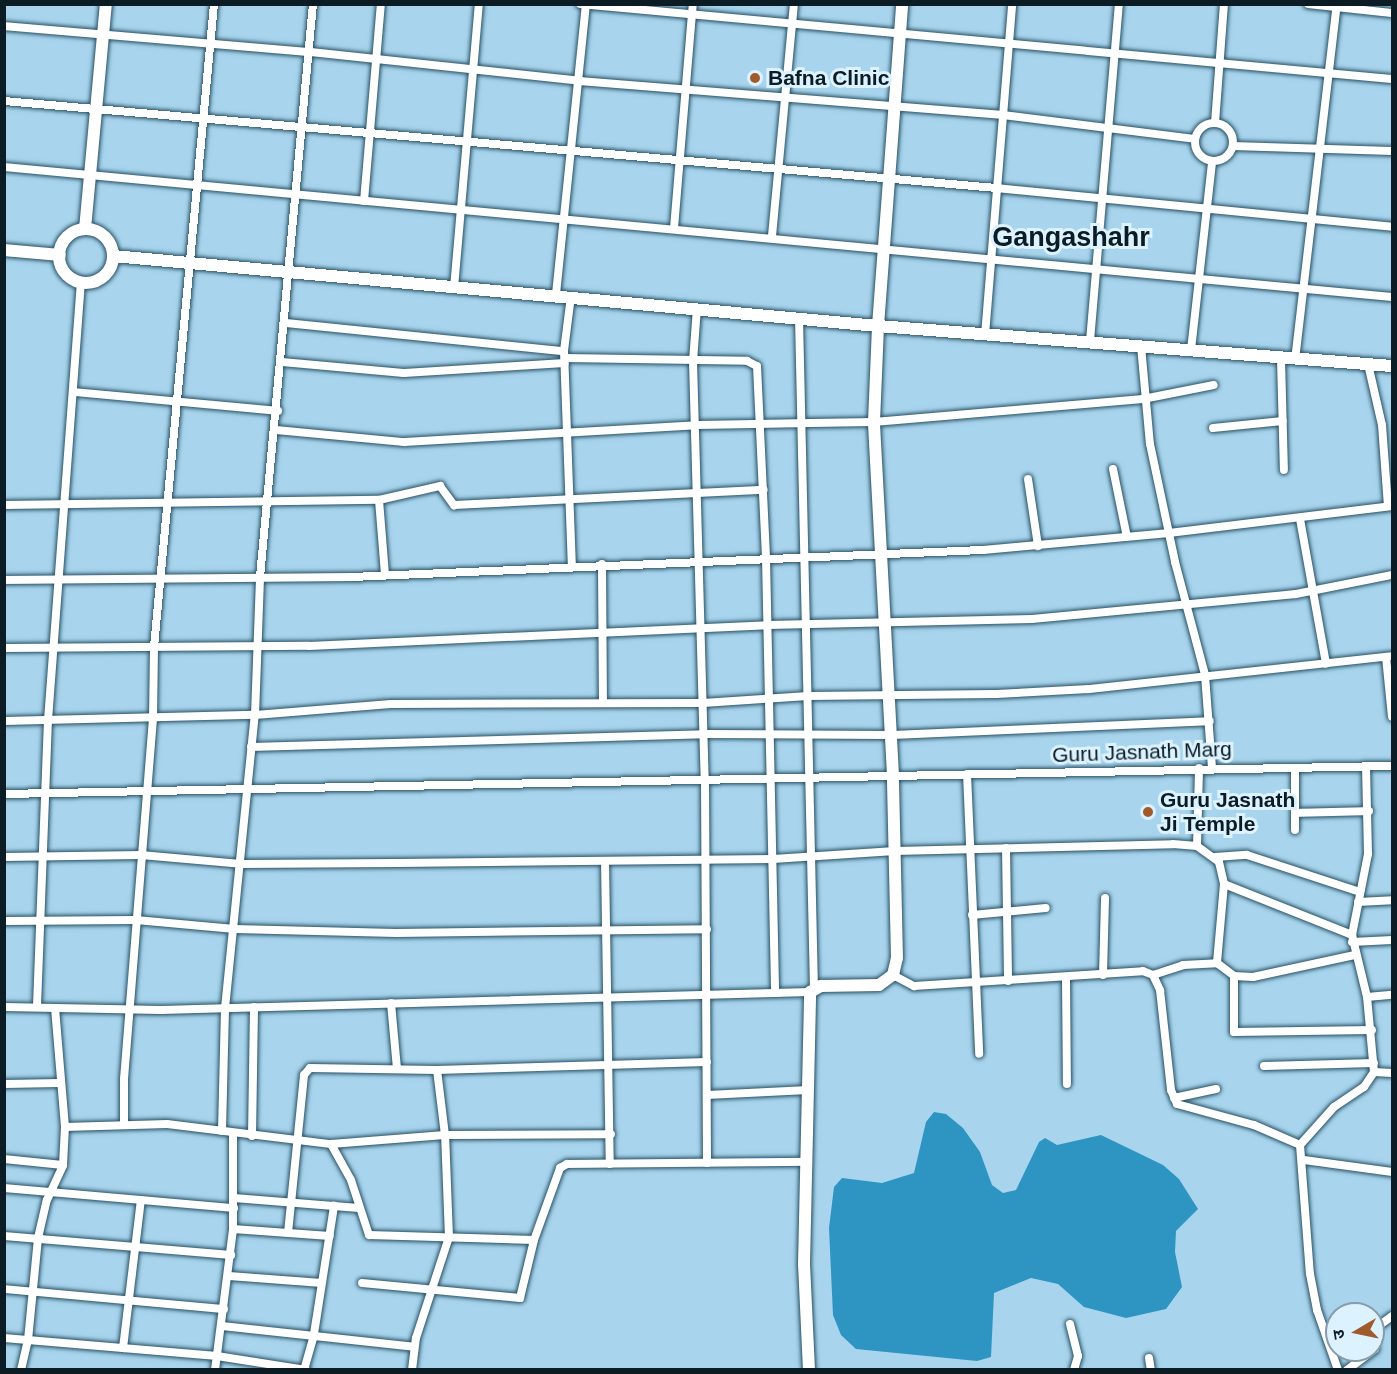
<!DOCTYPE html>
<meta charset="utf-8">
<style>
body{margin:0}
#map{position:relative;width:1397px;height:1374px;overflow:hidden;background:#a8d5ed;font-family:Helvetica,"Noto Sans Devanagari",sans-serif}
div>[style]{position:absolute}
.water>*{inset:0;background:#2e94c2}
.roads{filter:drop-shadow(0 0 2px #275065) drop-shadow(0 0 2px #275065)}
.street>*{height:8px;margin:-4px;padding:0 4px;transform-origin:4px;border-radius:4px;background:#fff}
.street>.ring{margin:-4px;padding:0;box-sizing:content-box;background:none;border:8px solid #fff;border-radius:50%}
.secondary>*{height:12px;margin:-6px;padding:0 6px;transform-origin:6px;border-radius:6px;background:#fff}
.secondary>.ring{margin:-6px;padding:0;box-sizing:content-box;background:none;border:12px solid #fff;border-radius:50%}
.dots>*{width:16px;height:16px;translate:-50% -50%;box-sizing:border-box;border:3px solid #dcf2fe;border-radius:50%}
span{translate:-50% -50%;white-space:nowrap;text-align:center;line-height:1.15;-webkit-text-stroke:6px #dcf2fe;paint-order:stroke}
.poi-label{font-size:21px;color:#0b1c25;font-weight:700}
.left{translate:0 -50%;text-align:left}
.street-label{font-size:21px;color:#0b1c25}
.district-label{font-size:27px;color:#0b1c25;font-weight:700}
.frame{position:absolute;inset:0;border:6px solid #0b1c25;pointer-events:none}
.north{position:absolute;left:1325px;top:1302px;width:60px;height:60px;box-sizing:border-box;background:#dcf2fe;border:2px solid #889ca7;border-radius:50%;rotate:261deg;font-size:16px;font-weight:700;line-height:24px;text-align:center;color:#0b1c25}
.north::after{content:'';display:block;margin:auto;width:21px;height:27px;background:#a05b2d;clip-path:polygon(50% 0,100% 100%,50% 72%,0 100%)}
</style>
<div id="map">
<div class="water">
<div style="clip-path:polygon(934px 1112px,946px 1114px,963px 1128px,980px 1152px,992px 1185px,1003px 1193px,1016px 1190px,1039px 1142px,1045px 1138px,1057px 1145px,1101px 1135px,1163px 1165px,1179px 1179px,1198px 1209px,1176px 1231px,1175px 1252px,1182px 1287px,1166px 1309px,1126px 1318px,1084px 1307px,1058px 1284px,1031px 1278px,994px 1293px,991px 1357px,977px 1361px,856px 1349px,841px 1335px,833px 1315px,829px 1228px,834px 1187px,842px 1178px,882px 1183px,914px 1173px,926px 1122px)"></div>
</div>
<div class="roads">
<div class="street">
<div style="left:580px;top:4px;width:815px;rotate:5.28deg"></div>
<div style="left:1308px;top:4px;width:84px;rotate:6.1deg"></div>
<div style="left:4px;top:26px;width:307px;rotate:4.9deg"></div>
<div style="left:310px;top:52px;width:272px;rotate:6.1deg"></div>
<div style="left:580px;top:81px;width:424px;rotate:4.6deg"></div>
<div style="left:1003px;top:115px;width:193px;rotate:7.1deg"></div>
<div style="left:4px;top:101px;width:996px;rotate:5.01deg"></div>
<div style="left:996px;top:188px;width:398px;rotate:5.6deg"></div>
<div class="ring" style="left:1195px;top:123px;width:30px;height:30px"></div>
<div style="left:1215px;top:123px;width:119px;rotate:-85.7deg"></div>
<div style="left:1233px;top:146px;width:159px;rotate:1.8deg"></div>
<div style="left:4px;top:167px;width:1394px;rotate:5.35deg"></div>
<div style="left:364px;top:201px;width:198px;rotate:-85.1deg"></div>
<div style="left:674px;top:228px;width:225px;rotate:-85.2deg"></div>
<div style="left:772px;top:236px;width:233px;rotate:-84.6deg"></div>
<div style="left:454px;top:288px;width:285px;rotate:-85deg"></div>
<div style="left:556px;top:294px;width:292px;rotate:-84.1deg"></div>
<div style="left:571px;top:296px;width:55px;rotate:97.3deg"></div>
<div style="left:564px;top:351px;width:215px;rotate:87.9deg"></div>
<div style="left:697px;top:308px;width:53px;rotate:94.3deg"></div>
<div style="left:693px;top:361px;width:418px;rotate:88.4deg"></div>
<div style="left:705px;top:779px;width:384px;rotate:89.7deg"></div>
<div style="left:799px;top:318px;width:670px;rotate:88.72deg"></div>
<div style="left:286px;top:323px;width:279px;rotate:5.8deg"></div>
<div style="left:985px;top:335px;width:332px;rotate:-85.3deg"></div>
<div style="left:1090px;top:341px;width:338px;rotate:-85.1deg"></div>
<div style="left:1141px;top:346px;width:98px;rotate:84.8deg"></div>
<div style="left:1150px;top:444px;width:121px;rotate:78deg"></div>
<div style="left:1175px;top:562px;width:117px;rotate:75.1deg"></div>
<div style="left:1205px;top:675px;width:93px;rotate:85.7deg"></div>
<div style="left:1191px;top:350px;width:189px;rotate:-83.6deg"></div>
<div style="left:565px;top:358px;width:182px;rotate:0.9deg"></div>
<div style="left:747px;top:361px;width:11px;rotate:27deg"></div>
<div style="left:757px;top:366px;width:192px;rotate:87.3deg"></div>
<div style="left:766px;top:558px;width:435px;rotate:88.8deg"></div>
<div style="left:1281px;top:359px;width:111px;rotate:88.5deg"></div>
<div style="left:1295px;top:360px;width:358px;rotate:-83.3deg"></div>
<div style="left:282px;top:362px;width:122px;rotate:5.2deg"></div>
<div style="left:404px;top:373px;width:161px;rotate:-3.6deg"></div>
<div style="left:1368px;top:364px;width:63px;rotate:77.1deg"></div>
<div style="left:1382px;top:425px;width:81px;rotate:85.8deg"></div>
<div style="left:74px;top:392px;width:205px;rotate:5.3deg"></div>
<div style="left:1213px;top:428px;width:70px;rotate:-5.7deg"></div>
<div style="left:276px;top:430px;width:129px;rotate:5.4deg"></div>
<div style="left:404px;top:442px;width:293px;rotate:-3.3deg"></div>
<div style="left:697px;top:425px;width:177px;rotate:-1deg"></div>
<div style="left:874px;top:422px;width:270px;rotate:-4.9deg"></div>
<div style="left:1143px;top:399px;width:72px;rotate:-11.2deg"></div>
<div style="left:1113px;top:469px;width:69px;rotate:78.4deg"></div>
<div style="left:1028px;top:479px;width:68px;rotate:81.5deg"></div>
<div style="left:379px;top:500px;width:75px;rotate:85.4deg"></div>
<div style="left:4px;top:505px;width:375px;rotate:-0.8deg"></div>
<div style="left:379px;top:500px;width:63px;rotate:-12.9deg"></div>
<div style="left:440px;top:486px;width:24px;rotate:54deg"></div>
<div style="left:454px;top:505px;width:310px;rotate:-2.8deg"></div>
<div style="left:1300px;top:519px;width:147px;rotate:79.8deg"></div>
<div style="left:602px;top:564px;width:139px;rotate:89.6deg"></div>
<div style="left:4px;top:580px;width:347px;rotate:-0.5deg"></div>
<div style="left:351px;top:577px;width:633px;rotate:-2.45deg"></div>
<div style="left:983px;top:550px;width:187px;rotate:-5.2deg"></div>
<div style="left:1169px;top:533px;width:225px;rotate:-6.9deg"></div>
<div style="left:4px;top:648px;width:305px;rotate:-0.4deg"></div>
<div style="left:309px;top:646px;width:459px;rotate:-2.6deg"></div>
<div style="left:768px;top:625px;width:264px;rotate:-1.3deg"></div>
<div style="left:1032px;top:619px;width:265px;rotate:-5.4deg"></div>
<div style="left:1296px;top:594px;width:98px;rotate:-11.2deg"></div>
<div style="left:1386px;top:657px;width:60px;rotate:84.3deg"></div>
<div style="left:4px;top:721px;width:251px;rotate:-1.4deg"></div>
<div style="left:255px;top:715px;width:136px;rotate:-4.6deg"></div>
<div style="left:391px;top:704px;width:312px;rotate:-0.2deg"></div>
<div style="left:703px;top:703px;width:105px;rotate:-3.8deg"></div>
<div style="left:808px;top:696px;width:188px;rotate:-0.6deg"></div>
<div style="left:996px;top:694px;width:93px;rotate:-3.1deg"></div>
<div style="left:1089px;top:689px;width:305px;rotate:-6.2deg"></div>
<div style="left:251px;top:747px;width:453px;rotate:-1.6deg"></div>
<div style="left:704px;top:734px;width:187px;rotate:0.3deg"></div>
<div style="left:891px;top:735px;width:319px;rotate:-2.5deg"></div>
<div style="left:1295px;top:768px;width:62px;rotate:90deg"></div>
<div style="left:967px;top:774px;width:280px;rotate:87.5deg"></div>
<div style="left:4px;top:794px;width:1388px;rotate:-1.16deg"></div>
<div style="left:1295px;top:813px;width:74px;rotate:-1.5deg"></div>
<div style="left:1197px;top:846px;width:78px;rotate:-88.5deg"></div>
<div style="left:1006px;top:848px;width:133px;rotate:89.1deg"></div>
<div style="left:4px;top:857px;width:137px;rotate:-0.8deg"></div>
<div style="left:141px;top:855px;width:100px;rotate:5.1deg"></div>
<div style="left:241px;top:864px;width:156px;rotate:-0.4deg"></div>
<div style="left:397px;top:863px;width:376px;rotate:-0.6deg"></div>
<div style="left:773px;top:859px;width:122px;rotate:-3.8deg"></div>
<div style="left:895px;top:851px;width:278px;rotate:-1.4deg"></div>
<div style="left:1173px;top:844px;width:24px;rotate:5deg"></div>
<div style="left:1197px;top:846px;width:27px;rotate:36deg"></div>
<div style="left:1219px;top:862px;width:23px;rotate:77deg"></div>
<div style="left:1224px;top:884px;width:79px;rotate:95.1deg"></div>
<div style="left:1215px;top:857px;width:32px;rotate:-4deg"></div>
<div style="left:1247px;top:855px;width:119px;rotate:18.1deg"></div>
<div style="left:605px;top:861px;width:303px;rotate:89.1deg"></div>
<div style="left:1224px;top:884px;width:138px;rotate:21.7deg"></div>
<div style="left:1358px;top:902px;width:34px;rotate:-3deg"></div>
<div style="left:972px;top:915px;width:74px;rotate:-5.4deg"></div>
<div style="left:4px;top:921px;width:132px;rotate:-0.4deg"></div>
<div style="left:136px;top:920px;width:99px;rotate:5.2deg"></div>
<div style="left:235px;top:929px;width:161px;rotate:1.4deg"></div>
<div style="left:396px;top:933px;width:311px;rotate:-0.7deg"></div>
<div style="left:1352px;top:942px;width:40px;rotate:-2.9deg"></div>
<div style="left:893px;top:975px;width:24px;rotate:28deg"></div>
<div style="left:914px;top:986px;width:229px;rotate:-3.7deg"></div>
<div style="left:1143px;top:971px;width:11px;rotate:22deg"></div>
<div style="left:1153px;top:975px;width:17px;rotate:65deg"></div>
<div style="left:1160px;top:990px;width:101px;rotate:83.7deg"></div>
<div style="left:1171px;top:1090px;width:15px;rotate:67deg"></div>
<div style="left:1177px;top:1104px;width:80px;rotate:15.3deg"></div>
<div style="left:1254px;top:1125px;width:50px;rotate:23.5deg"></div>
<div style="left:1300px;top:1145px;width:129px;rotate:85.6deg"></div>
<div style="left:1310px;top:1274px;width:37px;rotate:79deg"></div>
<div style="left:1317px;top:1310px;width:64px;rotate:70.7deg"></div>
<div style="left:1103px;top:975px;width:77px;rotate:-88.5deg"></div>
<div style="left:1153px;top:975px;width:32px;rotate:-18deg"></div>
<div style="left:1183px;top:965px;width:34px;rotate:-3deg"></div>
<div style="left:1217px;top:963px;width:21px;rotate:37deg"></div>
<div style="left:1234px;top:976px;width:19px;rotate:3deg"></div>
<div style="left:1253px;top:977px;width:104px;rotate:-12.2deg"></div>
<div style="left:1234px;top:976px;width:56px;rotate:90deg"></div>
<div style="left:1234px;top:1032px;width:138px;rotate:-0.8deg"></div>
<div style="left:1066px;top:978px;width:106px;rotate:89.5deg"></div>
<div style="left:1367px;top:997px;width:25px;rotate:-5deg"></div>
<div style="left:391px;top:1003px;width:66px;rotate:84.8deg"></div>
<div style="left:37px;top:1006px;width:286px;rotate:-87.8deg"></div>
<div style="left:48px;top:720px;width:439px;rotate:-85.7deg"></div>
<div style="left:4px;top:1007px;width:157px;rotate:1.1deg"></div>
<div style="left:161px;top:1010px;width:649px;rotate:-1.59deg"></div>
<div style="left:1264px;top:1066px;width:110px;rotate:-1.6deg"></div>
<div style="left:1374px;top:1072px;width:18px;rotate:3deg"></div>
<div style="left:4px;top:1084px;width:56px;rotate:-1deg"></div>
<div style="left:707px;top:1095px;width:101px;rotate:-2.8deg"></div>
<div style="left:1174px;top:1098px;width:43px;rotate:-12.1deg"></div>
<div style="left:124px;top:1125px;width:46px;rotate:-90deg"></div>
<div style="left:124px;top:1079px;width:361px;rotate:-85.4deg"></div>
<div style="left:153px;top:719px;width:72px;rotate:-89.2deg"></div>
<div style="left:154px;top:647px;width:646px;rotate:-84.67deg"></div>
<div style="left:65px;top:1127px;width:102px;rotate:-1.7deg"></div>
<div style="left:167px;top:1124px;width:165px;rotate:7deg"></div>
<div style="left:331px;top:1144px;width:114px;rotate:-4.5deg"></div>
<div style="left:445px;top:1135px;width:166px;rotate:-0.3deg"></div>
<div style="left:222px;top:1131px;width:123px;rotate:-88.6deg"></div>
<div style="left:225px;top:1008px;width:295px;rotate:-84.2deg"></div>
<div style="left:255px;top:715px;width:138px;rotate:-87.9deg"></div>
<div style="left:260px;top:577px;width:575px;rotate:-84.72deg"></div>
<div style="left:252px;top:1136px;width:129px;rotate:-89.1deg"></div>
<div style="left:331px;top:1144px;width:41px;rotate:60.9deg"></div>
<div style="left:351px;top:1180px;width:58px;rotate:71.9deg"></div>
<div style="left:369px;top:1235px;width:165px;rotate:1.7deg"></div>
<div style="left:1300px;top:1145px;width:51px;rotate:-48.2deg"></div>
<div style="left:1334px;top:1107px;width:36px;rotate:-34deg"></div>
<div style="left:1364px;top:1087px;width:18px;rotate:-56deg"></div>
<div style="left:1374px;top:1072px;width:75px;rotate:-95.3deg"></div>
<div style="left:1367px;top:997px;width:64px;rotate:-103.6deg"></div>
<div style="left:1352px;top:935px;width:83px;rotate:-78.8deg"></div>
<div style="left:1368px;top:854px;width:86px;rotate:-91.3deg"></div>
<div style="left:4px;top:1159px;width:59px;rotate:5.8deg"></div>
<div style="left:1304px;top:1160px;width:89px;rotate:7.8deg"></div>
<div style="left:4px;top:1188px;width:231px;rotate:5deg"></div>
<div style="left:234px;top:1198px;width:125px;rotate:4.6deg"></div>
<div style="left:233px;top:1229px;width:97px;rotate:4.1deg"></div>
<div style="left:288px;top:1233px;width:159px;rotate:-84.2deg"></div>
<div style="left:304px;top:1075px;width:9px;rotate:-49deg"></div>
<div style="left:310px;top:1068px;width:127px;rotate:0.9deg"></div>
<div style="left:437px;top:1070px;width:270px;rotate:-1.7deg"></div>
<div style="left:4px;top:1236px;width:228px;rotate:4.8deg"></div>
<div style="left:229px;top:1276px;width:93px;rotate:4.3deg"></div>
<div style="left:362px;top:1283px;width:159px;rotate:5.4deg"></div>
<div style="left:520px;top:1298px;width:60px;rotate:-76.4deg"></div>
<div style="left:534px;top:1240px;width:77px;rotate:-70.1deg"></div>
<div style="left:560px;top:1168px;width:8px;rotate:-30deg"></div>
<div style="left:567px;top:1164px;width:241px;rotate:-0.5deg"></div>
<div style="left:4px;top:1289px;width:221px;rotate:5.2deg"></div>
<div style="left:1070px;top:1324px;width:33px;rotate:76deg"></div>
<div style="left:1078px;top:1356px;width:15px;rotate:106deg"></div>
<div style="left:222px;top:1326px;width:193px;rotate:6.2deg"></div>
<div style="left:1373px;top:1330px;width:24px;rotate:-36deg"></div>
<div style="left:4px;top:1338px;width:214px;rotate:4.8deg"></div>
<div style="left:217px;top:1356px;width:90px;rotate:8.9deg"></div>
<div style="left:123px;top:1348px;width:149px;rotate:-83.1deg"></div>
<div style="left:1149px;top:1358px;width:12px;rotate:81deg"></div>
<div style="left:21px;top:1370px;width:31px;rotate:-77deg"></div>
<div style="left:28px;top:1340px;width:102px;rotate:-84.4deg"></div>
<div style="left:38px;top:1238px;width:39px;rotate:-77deg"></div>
<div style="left:47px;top:1200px;width:38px;rotate:-65deg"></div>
<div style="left:63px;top:1165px;width:38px;rotate:-87deg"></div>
<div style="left:65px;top:1127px;width:119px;rotate:-94.8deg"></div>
<div style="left:215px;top:1370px;width:142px;rotate:-82.7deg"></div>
<div style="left:233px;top:1229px;width:95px;rotate:-90deg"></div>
<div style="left:304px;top:1370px;width:37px;rotate:-74deg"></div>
<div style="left:314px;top:1334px;width:130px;rotate:-81.1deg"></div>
<div style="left:412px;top:1370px;width:32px;rotate:-83deg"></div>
<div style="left:416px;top:1338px;width:106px;rotate:-71.9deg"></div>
<div style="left:449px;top:1237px;width:102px;rotate:-92.2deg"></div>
<div style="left:445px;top:1135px;width:65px;rotate:-97deg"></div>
<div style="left:1347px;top:1370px;width:35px;rotate:-37deg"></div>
<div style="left:1375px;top:1349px;width:13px;rotate:-99deg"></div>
</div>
<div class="secondary">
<div style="left:85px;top:229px;width:226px;rotate:-84.7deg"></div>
<div class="ring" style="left:59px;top:229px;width:42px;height:42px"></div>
<div style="left:4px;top:250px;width:56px;rotate:5.1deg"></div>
<div style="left:113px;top:256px;width:768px;rotate:5.23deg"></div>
<div style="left:878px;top:326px;width:516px;rotate:4.45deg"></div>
<div style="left:809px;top:1370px;width:106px;rotate:-92.7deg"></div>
<div style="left:804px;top:1264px;width:272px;rotate:-88.7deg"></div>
<div style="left:810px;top:992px;width:13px;rotate:-29deg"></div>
<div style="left:821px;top:986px;width:58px;rotate:-1deg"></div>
<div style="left:879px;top:985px;width:17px;rotate:-36deg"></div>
<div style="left:893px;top:975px;width:17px;rotate:-77deg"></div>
<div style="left:897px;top:958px;width:183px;rotate:-91.3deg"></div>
<div style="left:893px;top:775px;width:354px;rotate:-93.1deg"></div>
<div style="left:874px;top:422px;width:96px;rotate:-87.6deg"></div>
<div style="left:878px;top:326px;width:323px;rotate:-85.7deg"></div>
</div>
</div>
<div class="dots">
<div style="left:755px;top:78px;background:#a05b2d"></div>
<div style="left:1148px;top:812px;background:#a05b2d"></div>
</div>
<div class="poi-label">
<span class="left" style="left:768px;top:78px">Bafna Clinic</span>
<span class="left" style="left:1160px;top:812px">Guru Jasnath<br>Ji Temple</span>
</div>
<div class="street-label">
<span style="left:1142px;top:752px;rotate:-2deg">Guru Jasnath Marg</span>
</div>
<div class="district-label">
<span style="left:1071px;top:238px">Gangashahr</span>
</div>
<div class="frame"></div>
<div class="north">उ</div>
</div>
